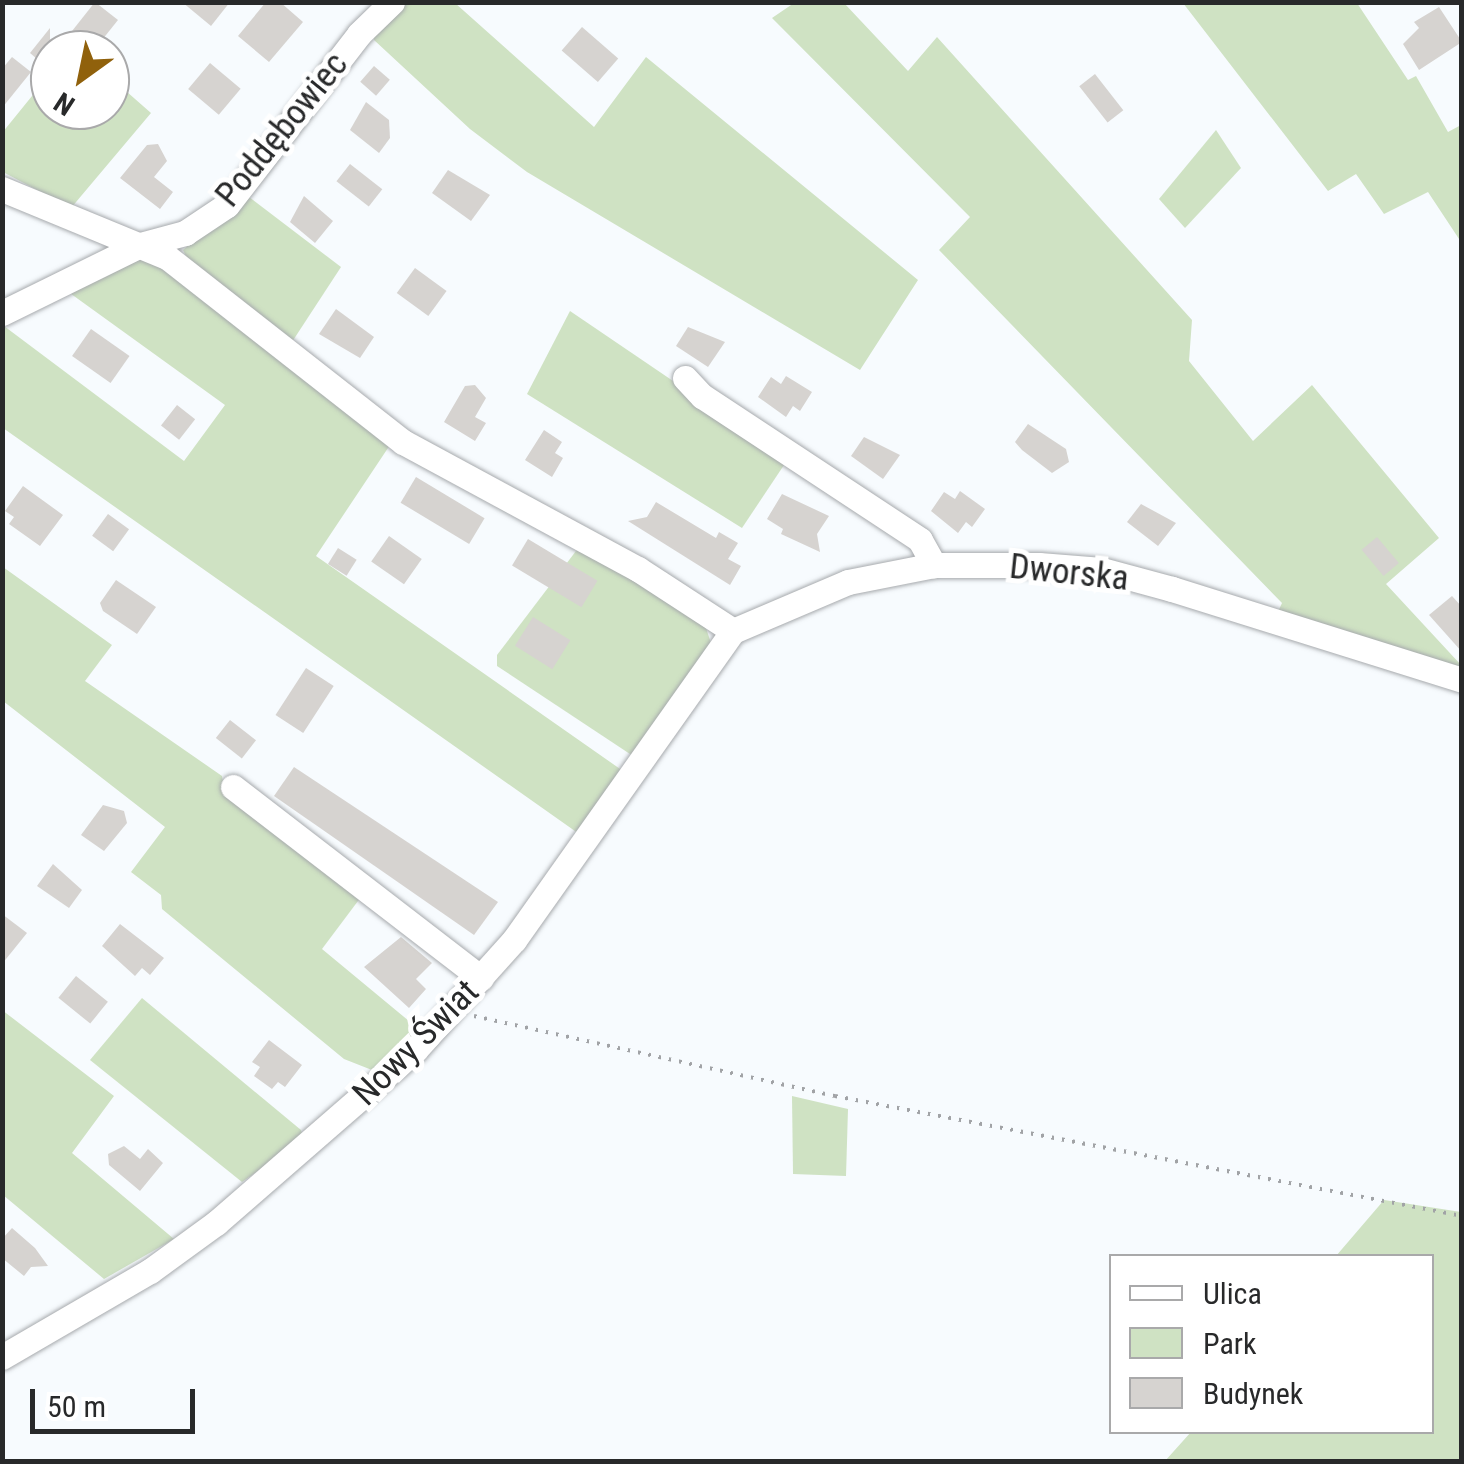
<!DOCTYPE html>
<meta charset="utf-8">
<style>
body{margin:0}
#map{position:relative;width:1464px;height:1464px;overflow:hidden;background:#f7fbfe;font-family:"Roboto Condensed",sans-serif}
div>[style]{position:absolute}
.green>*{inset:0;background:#cfe2c3}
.building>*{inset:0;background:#d6d3d0;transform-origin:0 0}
.path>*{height:4px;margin-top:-2px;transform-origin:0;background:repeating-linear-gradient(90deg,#a1a3a6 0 2.5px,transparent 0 10.5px)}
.roads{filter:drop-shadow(0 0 2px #a7aaad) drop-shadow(0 0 2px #a7aaad)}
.minor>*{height:25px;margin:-12.5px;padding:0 12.5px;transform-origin:12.5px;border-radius:12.5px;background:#fff}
span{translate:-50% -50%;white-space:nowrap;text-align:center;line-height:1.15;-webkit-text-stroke:10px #fff;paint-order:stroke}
.street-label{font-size:35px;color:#28292a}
.frame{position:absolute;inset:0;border:5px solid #28292a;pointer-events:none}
.legend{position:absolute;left:1109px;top:1254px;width:325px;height:180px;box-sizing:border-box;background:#fff;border:2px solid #a9a9aa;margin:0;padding:12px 18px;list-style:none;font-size:30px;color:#28292a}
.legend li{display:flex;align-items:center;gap:20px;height:50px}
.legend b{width:50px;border:2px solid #a9a9aa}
.north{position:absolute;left:30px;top:30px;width:100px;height:100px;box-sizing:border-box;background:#fff;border:2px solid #a9a9aa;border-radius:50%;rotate:213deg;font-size:28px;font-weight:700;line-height:40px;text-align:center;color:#28292a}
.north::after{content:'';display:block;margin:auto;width:35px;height:45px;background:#90610c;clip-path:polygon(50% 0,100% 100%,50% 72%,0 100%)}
.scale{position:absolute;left:30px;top:1389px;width:165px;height:45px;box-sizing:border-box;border:5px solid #28292a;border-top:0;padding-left:12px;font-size:30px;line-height:35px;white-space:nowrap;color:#28292a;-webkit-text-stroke:8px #fff;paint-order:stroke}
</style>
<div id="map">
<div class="green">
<div style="clip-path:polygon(401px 3px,455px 3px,594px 127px,646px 57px,918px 280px,860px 370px,527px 172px,470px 129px,374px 40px,374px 27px)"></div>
<div style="clip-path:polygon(794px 3px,844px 3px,908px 71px,937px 37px,1192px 320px,1189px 361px,1253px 441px,1312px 385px,1439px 538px,1386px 584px,1461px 665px,1461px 674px,1277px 614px,1282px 603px,939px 250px,970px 217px,772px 18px)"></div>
<div style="clip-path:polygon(1183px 3px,1357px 3px,1408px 80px,1416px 76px,1448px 132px,1461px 125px,1461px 242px,1428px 192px,1384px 214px,1356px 174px,1328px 191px)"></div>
<div style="clip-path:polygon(110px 77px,151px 113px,71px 208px,3px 172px,2px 133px,45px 80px,50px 110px,110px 110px)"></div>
<div style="clip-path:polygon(1216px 130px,1241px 168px,1185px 228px,1159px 199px)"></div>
<div style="clip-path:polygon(245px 194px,341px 267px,290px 345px,189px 263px,183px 250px)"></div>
<div style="clip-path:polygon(156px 259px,392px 442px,316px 556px,623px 771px,582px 836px,3px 428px,4px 326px,184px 461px,225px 405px,67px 291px,133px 260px)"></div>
<div style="clip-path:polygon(570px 311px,788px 459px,742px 528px,527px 394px)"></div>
<div style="clip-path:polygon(579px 547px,705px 625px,712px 646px,633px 756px,497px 666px,497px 655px)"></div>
<div style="clip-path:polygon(3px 567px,112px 645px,85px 681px,222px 776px,224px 789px,361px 897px,322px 949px,421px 1031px,377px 1072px,344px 1059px,162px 909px,161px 895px,131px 872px,165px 827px,3px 701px)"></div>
<div style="clip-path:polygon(142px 998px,301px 1130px,304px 1139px,242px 1182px,90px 1060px)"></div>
<div style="clip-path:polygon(2px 1010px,114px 1096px,72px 1153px,174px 1239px,104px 1279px,3px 1195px)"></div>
<div style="clip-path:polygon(792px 1096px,848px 1109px,846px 1176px,793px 1174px)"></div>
<div style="clip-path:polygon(1384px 1200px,1461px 1212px,1461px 1461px,1165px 1461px,1191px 1432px,1432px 1432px,1432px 1256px,1336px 1256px)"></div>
</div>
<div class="building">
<div style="clip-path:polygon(95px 2px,118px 20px,94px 50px,57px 50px)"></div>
<div style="clip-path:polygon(182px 2px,230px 2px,211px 26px)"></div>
<div style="clip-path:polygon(266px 2px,280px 2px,303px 22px,269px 62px,238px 36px)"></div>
<div style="clip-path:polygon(1439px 7px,1462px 42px,1419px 70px,1403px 44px,1419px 28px,1414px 22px)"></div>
<div style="left:582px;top:27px;width:48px;height:31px;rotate:41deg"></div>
<div style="clip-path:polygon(50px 28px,50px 70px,30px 53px)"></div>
<div style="clip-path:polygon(12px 57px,31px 72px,2px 108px,2px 69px)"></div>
<div style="left:210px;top:63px;width:40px;height:34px;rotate:40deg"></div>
<div style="left:374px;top:66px;width:21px;height:21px;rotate:41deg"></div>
<div style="left:1095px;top:74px;width:46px;height:20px;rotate:52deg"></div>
<div style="clip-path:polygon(366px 102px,389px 120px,390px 138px,379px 153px,350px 130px)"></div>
<div style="clip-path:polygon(158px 144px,167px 161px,154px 177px,173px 192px,160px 209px,120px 178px,147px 145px)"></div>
<div style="left:350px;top:164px;width:41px;height:22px;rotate:38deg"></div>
<div style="clip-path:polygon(448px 170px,490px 195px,471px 221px,432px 193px)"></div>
<div style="clip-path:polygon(304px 196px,333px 221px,315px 243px,290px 222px)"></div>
<div style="left:415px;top:268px;width:39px;height:31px;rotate:36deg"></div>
<div style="clip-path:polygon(336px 309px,374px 337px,360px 358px,319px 334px)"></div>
<div style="clip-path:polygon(688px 327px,725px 342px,708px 367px,676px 346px)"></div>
<div style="left:91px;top:329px;width:47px;height:33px;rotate:35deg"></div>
<div style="clip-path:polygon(786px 376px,812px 392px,800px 411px,793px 406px,786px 417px,758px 397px,771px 377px,781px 384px)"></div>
<div style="clip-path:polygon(475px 385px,486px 398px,475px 417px,486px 423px,475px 441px,444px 422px,465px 386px)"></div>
<div style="left:177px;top:405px;width:23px;height:26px;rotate:38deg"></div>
<div style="clip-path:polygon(1028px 424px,1066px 449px,1069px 462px,1052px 473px,1022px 450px,1015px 442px)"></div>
<div style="clip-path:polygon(544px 430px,562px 442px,555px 453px,563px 458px,552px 477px,525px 460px)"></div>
<div style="clip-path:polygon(864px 437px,900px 455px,883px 479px,851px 456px)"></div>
<div style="left:416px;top:477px;width:80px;height:30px;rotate:31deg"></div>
<div style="clip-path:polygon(23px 486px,63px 515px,40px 546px,9px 524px,14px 517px,5px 511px)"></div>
<div style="clip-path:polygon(960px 491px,985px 509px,972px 527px,966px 522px,958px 533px,931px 511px,944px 492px,955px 499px)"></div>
<div style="clip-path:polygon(782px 494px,829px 516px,817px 534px,820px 552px,781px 534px,783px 529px,767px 519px)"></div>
<div style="clip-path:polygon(656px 502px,716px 538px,719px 532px,738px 543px,728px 559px,741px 566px,730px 585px,628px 521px,647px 517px)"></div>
<div style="clip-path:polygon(1141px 504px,1176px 523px,1158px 546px,1127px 522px)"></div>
<div style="left:108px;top:514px;width:26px;height:27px;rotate:36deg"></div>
<div style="left:389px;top:536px;width:40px;height:31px;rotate:35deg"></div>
<div style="left:1377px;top:537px;width:34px;height:20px;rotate:50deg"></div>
<div style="left:528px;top:539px;width:81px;height:31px;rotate:31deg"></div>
<div style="left:338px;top:548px;width:22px;height:19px;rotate:32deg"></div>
<div style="clip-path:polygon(116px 580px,156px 607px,137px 634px,103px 611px,100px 603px)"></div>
<div style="clip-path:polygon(1452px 596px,1462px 607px,1462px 652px,1429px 615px)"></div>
<div style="left:533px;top:617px;width:44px;height:34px;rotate:32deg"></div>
<div style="left:306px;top:668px;width:33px;height:56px;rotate:33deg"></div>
<div style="left:230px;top:720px;width:33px;height:23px;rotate:38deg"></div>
<div style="clip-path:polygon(294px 767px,498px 902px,474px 935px,274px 796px)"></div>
<div style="clip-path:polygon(103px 805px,124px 811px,127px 823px,104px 851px,81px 835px)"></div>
<div style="clip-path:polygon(53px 864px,82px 890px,69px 908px,37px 886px)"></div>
<div style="clip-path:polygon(2px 914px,27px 933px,2px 964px)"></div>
<div style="clip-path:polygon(120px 924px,164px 958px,150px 975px,142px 968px,135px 976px,102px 946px)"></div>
<div style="clip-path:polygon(401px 937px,432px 963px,416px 979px,426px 989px,409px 1008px,364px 967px)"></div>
<div style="left:76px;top:976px;width:41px;height:28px;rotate:39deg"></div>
<div style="clip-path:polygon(269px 1040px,302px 1065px,285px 1087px,278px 1082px,272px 1089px,254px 1076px,260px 1067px,252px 1062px)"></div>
<div style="clip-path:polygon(124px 1146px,140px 1159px,148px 1149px,163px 1163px,140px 1191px,109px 1165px,108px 1154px)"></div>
<div style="clip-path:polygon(12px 1228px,35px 1248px,48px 1266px,31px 1267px,24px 1276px,2px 1258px,2px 1239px)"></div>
</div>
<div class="path">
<div style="left:474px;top:1016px;width:370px;rotate:12.5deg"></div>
<div style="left:835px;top:1096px;width:638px;rotate:10.83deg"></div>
</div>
<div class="roads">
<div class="minor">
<div style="left:2px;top:189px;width:178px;rotate:22.4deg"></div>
<div style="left:167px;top:257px;width:300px;rotate:38.1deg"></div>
<div style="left:403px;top:442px;width:267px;rotate:28.4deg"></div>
<div style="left:638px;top:569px;width:113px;rotate:33.1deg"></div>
<div style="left:2px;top:313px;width:154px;rotate:-26.2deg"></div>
<div style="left:140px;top:245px;width:47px;rotate:-14.9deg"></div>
<div style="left:185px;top:233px;width:50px;rotate:-33.7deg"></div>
<div style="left:227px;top:205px;width:216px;rotate:-52.3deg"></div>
<div style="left:359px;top:34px;width:46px;rotate:-44.1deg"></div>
<div style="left:685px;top:378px;width:25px;rotate:47deg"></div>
<div style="left:702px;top:396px;width:261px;rotate:33.4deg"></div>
<div style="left:920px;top:540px;width:29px;rotate:61deg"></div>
<div style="left:733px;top:631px;width:125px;rotate:-23.1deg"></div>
<div style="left:848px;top:582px;width:88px;rotate:-11.2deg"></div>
<div style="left:934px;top:565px;width:105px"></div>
<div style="left:1039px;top:565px;width:63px;rotate:4.5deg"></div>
<div style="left:1102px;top:570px;width:73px;rotate:15.2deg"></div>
<div style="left:1172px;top:589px;width:304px;rotate:17.4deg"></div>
<div style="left:233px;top:787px;width:313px;rotate:37.6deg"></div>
<div style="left:2px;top:1357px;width:171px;rotate:-30.2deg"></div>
<div style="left:150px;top:1271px;width:82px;rotate:-36deg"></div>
<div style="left:216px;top:1223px;width:264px;rotate:-41deg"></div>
<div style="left:415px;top:1050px;width:148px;rotate:-48deg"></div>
<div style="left:514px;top:940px;width:379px;rotate:-54.7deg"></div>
</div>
</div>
<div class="street-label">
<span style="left:282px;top:130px;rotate:-51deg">Poddębowiec</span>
<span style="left:1069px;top:573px;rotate:6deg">Dworska</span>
<span style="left:416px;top:1043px;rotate:-45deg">Nowy Świat</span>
</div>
<div class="frame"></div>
<ul class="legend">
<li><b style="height:12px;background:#fff"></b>Ulica</li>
<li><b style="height:28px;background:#cfe2c3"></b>Park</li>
<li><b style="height:28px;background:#d6d3d0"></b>Budynek</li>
</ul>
<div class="north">N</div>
<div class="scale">50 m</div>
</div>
